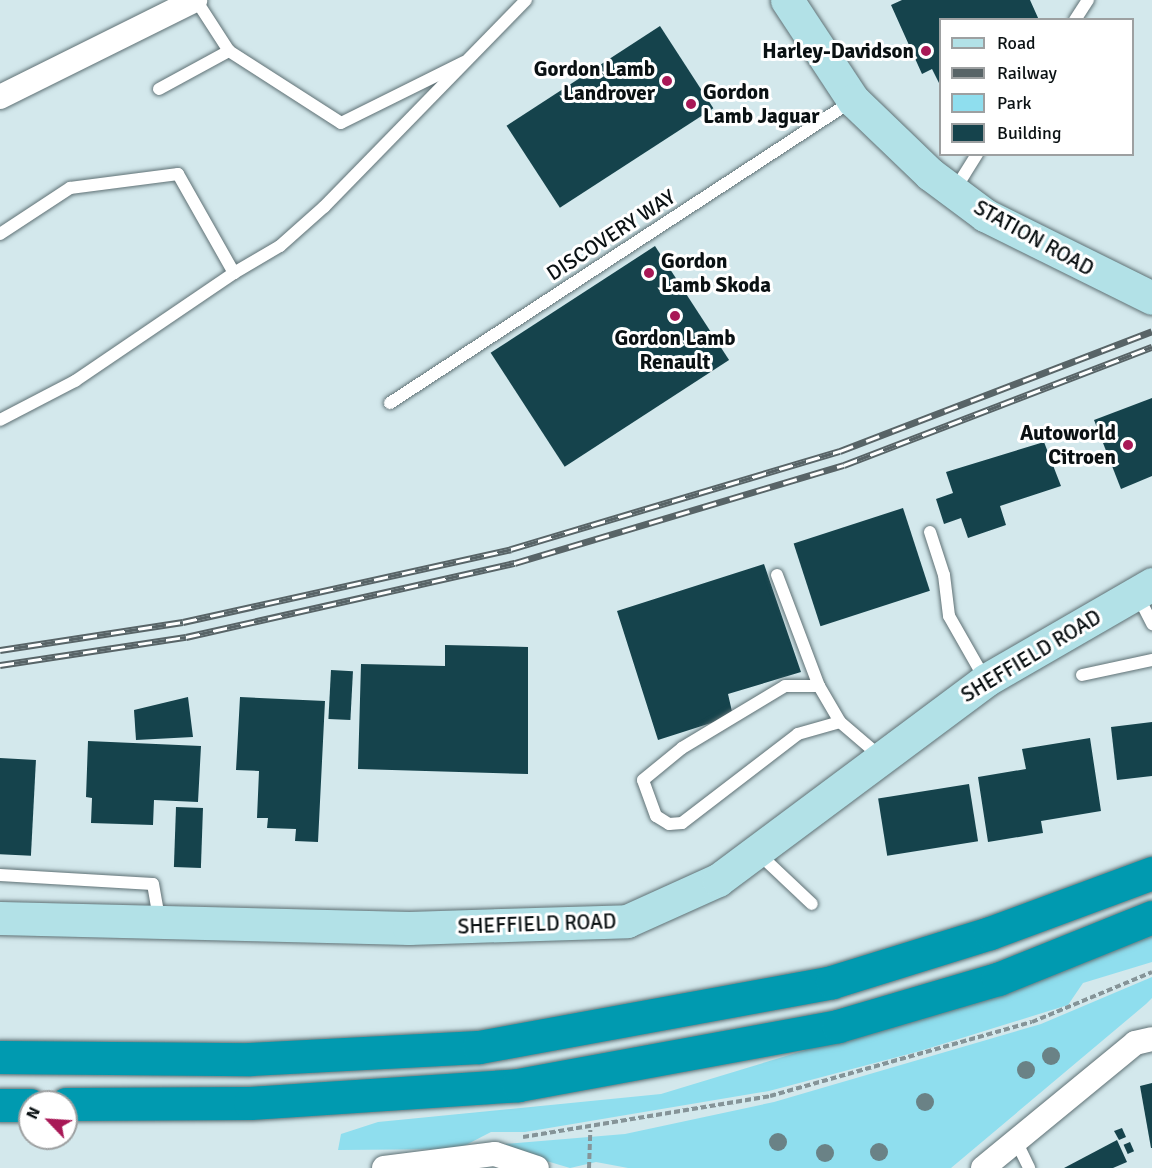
<!DOCTYPE html>
<style>
body{margin:0}
#map{position:relative;width:1152px;height:1168px;overflow:hidden;background:#d3e8ec;font-family:Signika,sans-serif}
div>[style]{position:absolute}
.green>*{inset:0;background:#8fdeee}
.building>*{inset:0;background:#15434c;transform-origin:0 0}
.path>*{height:4px;margin-top:-2px;transform-origin:0;background:repeating-linear-gradient(90deg,#859498 0 6px,transparent 0 9px)}
.roads{filter:drop-shadow(0 0 2px #5f7175) drop-shadow(0 0 2px #5f7175)}
.lane>*{height:12px;margin:-6px;padding:0 6px;transform-origin:6px;border-radius:6px;background:#fff}
.street>*{height:24px;margin:-12px;padding:0 12px;transform-origin:12px;border-radius:12px;background:#fff}
.secondary>*{height:33px;margin:-16.5px;padding:0 16.5px;transform-origin:16.5px;border-radius:16.5px;background:#b2e1e7}
.highway>*{height:33px;margin:-16.5px;padding:0 16.5px;transform-origin:16.5px;border-radius:16.5px;background:#009ab0}
.rail>*{height:7px;margin-top:-3.5px;transform-origin:0;background:repeating-linear-gradient(90deg,#fff 0 14px,#586467 0 28px);box-sizing:border-box;border-block:2px solid #586467}
.trees>*{width:18px;height:18px;margin:-9px;border-radius:50%;background:#6a8286}
.dots>*{width:16px;height:16px;translate:-50% -50%;box-sizing:border-box;border:3px solid #fff;border-radius:50%}
span{translate:-50% -50%;white-space:nowrap;text-align:center;line-height:1.15;-webkit-text-stroke:6px #fff;paint-order:stroke}
.poi-label{font-size:21px;color:#0a1113;font-weight:700}
.right{translate:-100% -50%;text-align:right}
.left{translate:0 -50%;text-align:left}
.street-label{font-size:21px;color:#0a1113}
.legend{position:absolute;left:939px;top:18px;width:195px;height:138px;box-sizing:border-box;background:#fff;border:2px solid #9da0a1;margin:0;padding:8px 10px;list-style:none;font-size:18px;color:#0a1113}
.legend li{display:flex;align-items:center;gap:12px;height:30px}
.legend b{width:30px;border:2px solid #9da0a1}
.north{position:absolute;left:18px;top:1090px;width:60px;height:60px;box-sizing:border-box;background:#fff;border:2px solid #9da0a1;border-radius:50%;rotate:295deg;font-size:16px;font-weight:700;line-height:24px;text-align:center;color:#0a1113}
.north::after{content:'';display:block;margin:auto;width:21px;height:27px;background:#a81856;clip-path:polygon(50% 0,100% 100%,50% 72%,0 100%)}
</style>
<div id="map">
<div class="green">
<div style="clip-path:polygon(1152px 936px,1152px 962px,1083px 983px,1068px 1005px,920px 1051px,769px 1091px,525px 1132px,491px 1132px,458px 1149px,338px 1150px,341px 1134px,378px 1122px,661px 1094px,1040px 979px)"></div>
<div style="clip-path:polygon(1152px 977px,1152px 998px,1146px 1004px,951px 1168px,628px 1168px,596px 1162px,570px 1168px,493px 1145px,625px 1134px,774px 1102px,1041px 1024px)"></div>
</div>
<div class="building">
<div style="clip-path:polygon(902px 0,1030px 0,1039px 20px,940px 20px,940px 85px,932px 69px,922px 74px,891px 5px)"></div>
<div style="left:660px;top:26px;width:98px;height:183px;rotate:57deg"></div>
<div style="left:655px;top:246px;width:136px;height:196px;rotate:57deg"></div>
<div style="clip-path:polygon(1152px 398px,1152px 476px,1121px 489px,1094px 420px)"></div>
<div style="clip-path:polygon(1044px 442px,1061px 486px,1000px 506px,1006px 525px,968px 538px,961px 518px,944px 524px,936px 499px,953px 493px,946px 472px)"></div>
<div style="left:903px;top:508px;width:87px;height:115px;rotate:72deg"></div>
<div style="clip-path:polygon(764px 564px,801px 672px,728px 694px,733px 716px,658px 740px,617px 611px)"></div>
<div style="clip-path:polygon(445px 645px,528px 647px,528px 774px,358px 769px,361px 664px,445px 666px)"></div>
<div style="left:331px;top:670px;width:22px;height:49px;rotate:3deg"></div>
<div style="clip-path:polygon(188px 697px,193px 737px,136px 740px,134px 710px)"></div>
<div style="clip-path:polygon(240px 697px,325px 701px,318px 842px,295px 841px,296px 829px,267px 828px,268px 818px,257px 818px,259px 771px,236px 770px)"></div>
<div style="clip-path:polygon(1152px 722px,1152px 776px,1117px 780px,1111px 727px)"></div>
<div style="clip-path:polygon(1090px 738px,1101px 811px,1041px 821px,1043px 833px,988px 842px,978px 777px,1026px 769px,1022px 749px)"></div>
<div style="clip-path:polygon(88px 741px,201px 746px,198px 802px,154px 800px,153px 825px,91px 823px,92px 798px,86px 797px)"></div>
<div style="left:0;top:758px;width:36px;height:96px;rotate:3deg"></div>
<div style="left:969px;top:784px;width:58px;height:92px;rotate:81deg"></div>
<div style="left:176px;top:807px;width:27px;height:60px;rotate:2deg"></div>
<div style="clip-path:polygon(1152px 1083px,1152px 1148px,1151px 1148px,1140px 1086px)"></div>
<div style="clip-path:polygon(1122px 1128px,1126px 1137px,1119px 1140px,1114px 1131px)"></div>
<div style="clip-path:polygon(1117px 1140px,1127px 1162px,1113px 1168px,1064px 1168px)"></div>
<div style="left:1130px;top:1142px;width:10px;height:7px;rotate:66deg"></div>
</div>
<div class="path">
<div style="left:523px;top:1137px;width:250px;rotate:-9.4deg"></div>
<div style="left:770px;top:1096px;width:272px;rotate:-15.8deg"></div>
<div style="left:1032px;top:1022px;width:130px;rotate:-22.6deg"></div>
<div style="left:589px;top:1168px;width:38px;rotate:-88deg"></div>
</div>
<div class="roads">
<div class="lane">
<div style="left:196px;top:0;width:61px;rotate:57.1deg"></div>
<div style="left:229px;top:51px;width:133px;rotate:32.7deg"></div>
<div style="left:341px;top:123px;width:137px;rotate:-26.4deg"></div>
<div style="left:1075px;top:20px;width:24px;rotate:-57deg"></div>
<div style="left:159px;top:89px;width:80px;rotate:-28.5deg"></div>
<div style="left:954px;top:191px;width:44px;rotate:-58.1deg"></div>
<div style="left:0;top:234px;width:84px;rotate:-33.3deg"></div>
<div style="left:70px;top:188px;width:109px;rotate:-7.4deg"></div>
<div style="left:178px;top:174px;width:114px;rotate:60.5deg"></div>
<div style="left:234px;top:273px;width:53px;rotate:-30.4deg"></div>
<div style="left:280px;top:246px;width:59px;rotate:-41.6deg"></div>
<div style="left:324px;top:207px;width:289px;rotate:-45.7deg"></div>
<div style="left:390px;top:403px;width:552px;rotate:-33.17deg"></div>
<div style="left:0;top:420px;width:85px;rotate:-27.5deg"></div>
<div style="left:75px;top:381px;width:192px;rotate:-34.2deg"></div>
<div style="left:930px;top:532px;width:45px;rotate:72deg"></div>
<div style="left:944px;top:575px;width:41px;rotate:83deg"></div>
<div style="left:949px;top:616px;width:73px;rotate:60.3deg"></div>
<div style="left:777px;top:575px;width:119px;rotate:69.3deg"></div>
<div style="left:1137px;top:594px;width:34px;rotate:63deg"></div>
<div style="left:1082px;top:675px;width:72px;rotate:-12.1deg"></div>
<div style="left:840px;top:722px;width:44px;rotate:164.1deg"></div>
<div style="left:798px;top:734px;width:146px;rotate:142.5deg"></div>
<div style="left:682px;top:823px;width:13px;rotate:176deg"></div>
<div style="left:669px;top:824px;width:15px;rotate:-148deg"></div>
<div style="left:656px;top:816px;width:38px;rotate:-110deg"></div>
<div style="left:643px;top:780px;width:50px;rotate:-39.4deg"></div>
<div style="left:682px;top:748px;width:120px;rotate:-31deg"></div>
<div style="left:785px;top:686px;width:34px"></div>
<div style="left:819px;top:686px;width:42px;rotate:59.7deg"></div>
<div style="left:840px;top:722px;width:55px;rotate:40.6deg"></div>
<div style="left:758px;top:853px;width:74px;rotate:43.4deg"></div>
<div style="left:0;top:875px;width:153px;rotate:3.4deg"></div>
<div style="left:153px;top:884px;width:39px;rotate:80deg"></div>
<div style="left:1016px;top:1141px;width:30px;rotate:64deg"></div>
</div>
<div class="street">
<div style="left:0;top:97px;width:218px;rotate:-26.4deg"></div>
<div style="left:384px;top:1168px;width:112px;rotate:-7.2deg"></div>
<div style="left:495px;top:1154px;width:44px;rotate:18.4deg"></div>
<div style="left:983px;top:1168px;width:197px;rotate:-39.4deg"></div>
<div style="left:1135px;top:1043px;width:17px;rotate:-13deg"></div>
</div>
<div class="secondary">
<div style="left:787px;top:0;width:120px;rotate:56.6deg"></div>
<div style="left:853px;top:100px;width:107px;rotate:43.9deg"></div>
<div style="left:930px;top:174px;width:69px;rotate:36.7deg"></div>
<div style="left:985px;top:215px;width:186px;rotate:26.4deg"></div>
<div style="left:0;top:918px;width:409px;rotate:1.4deg"></div>
<div style="left:409px;top:928px;width:218px;rotate:-1.8deg"></div>
<div style="left:627px;top:921px;width:100px;rotate:-24.3deg"></div>
<div style="left:718px;top:880px;width:334px;rotate:-36.7deg"></div>
<div style="left:986px;top:680px;width:192px;rotate:-30deg"></div>
</div>
<div class="highway">
<div style="left:0;top:1057px;width:250px;rotate:0.5deg"></div>
<div style="left:250px;top:1059px;width:229px;rotate:-3deg"></div>
<div style="left:479px;top:1047px;width:359px;rotate:-10.4deg"></div>
<div style="left:832px;top:982px;width:165px;rotate:-17.2deg"></div>
<div style="left:990px;top:933px;width:173px;rotate:-20.3deg"></div>
<div style="left:66px;top:1104px;width:184px;rotate:-0.3deg"></div>
<div style="left:250px;top:1103px;width:269px;rotate:-3.8deg"></div>
<div style="left:518px;top:1085px;width:325px;rotate:-10.4deg"></div>
<div style="left:838px;top:1026px;width:167px;rotate:-16.4deg"></div>
<div style="left:998px;top:979px;width:166px;rotate:-21.9deg"></div>
<div style="left:0;top:1105px;width:30px"></div>
</div>
</div>
<div class="rail">
<div style="left:0;top:650px;width:185px;rotate:-8.7deg"></div>
<div style="left:183px;top:622px;width:336px;rotate:-12.5deg"></div>
<div style="left:511px;top:549px;width:343px;rotate:-16.6deg"></div>
<div style="left:840px;top:451px;width:334px;rotate:-21deg"></div>
<div style="left:0;top:665px;width:188px;rotate:-8.6deg"></div>
<div style="left:186px;top:637px;width:337px;rotate:-12.7deg"></div>
<div style="left:515px;top:563px;width:343px;rotate:-16.6deg"></div>
<div style="left:844px;top:465px;width:330px;rotate:-21deg"></div>
</div>
<div class="trees">
<div style="left:1051px;top:1056px"></div>
<div style="left:1026px;top:1070px"></div>
<div style="left:925px;top:1102px"></div>
<div style="left:778px;top:1142px"></div>
<div style="left:879px;top:1152px"></div>
<div style="left:825px;top:1153px"></div>
</div>
<div class="dots">
<div style="left:926px;top:51px;background:#a81856"></div>
<div style="left:667px;top:81px;background:#a81856"></div>
<div style="left:691px;top:104px;background:#a81856"></div>
<div style="left:649px;top:273px;background:#a81856"></div>
<div style="left:675px;top:316px;background:#a81856"></div>
<div style="left:1128px;top:445px;background:#a81856"></div>
</div>
<div class="poi-label">
<span class="right" style="left:914px;top:51px">Harley-Davidson</span>
<span class="right" style="left:655px;top:81px">Gordon Lamb<br>Landrover</span>
<span class="left" style="left:703px;top:104px">Gordon<br>Lamb Jaguar</span>
<span class="left" style="left:661px;top:273px">Gordon<br>Lamb Skoda</span>
<span style="left:675px;top:350px">Gordon Lamb<br>Renault</span>
<span class="right" style="left:1116px;top:445px">Autoworld<br>Citroen</span>
</div>
<div class="street-label">
<span style="left:611px;top:235px;rotate:-33deg">DISCOVERY WAY</span>
<span style="left:1034px;top:238px;rotate:29deg">STATION ROAD</span>
<span style="left:1031px;top:656px;rotate:-31deg">SHEFFIELD ROAD</span>
<span style="left:537px;top:924px;rotate:-2deg">SHEFFIELD ROAD</span>
</div>
<ul class="legend">
<li><b style="height:8px;background:#b2e1e7"></b>Road</li>
<li><b style="height:8px;background:#586467"></b>Railway</li>
<li><b style="height:16px;background:#8fdeee"></b>Park</li>
<li><b style="height:16px;background:#15434c"></b>Building</li>
</ul>
<div class="north">N</div>
</div>
